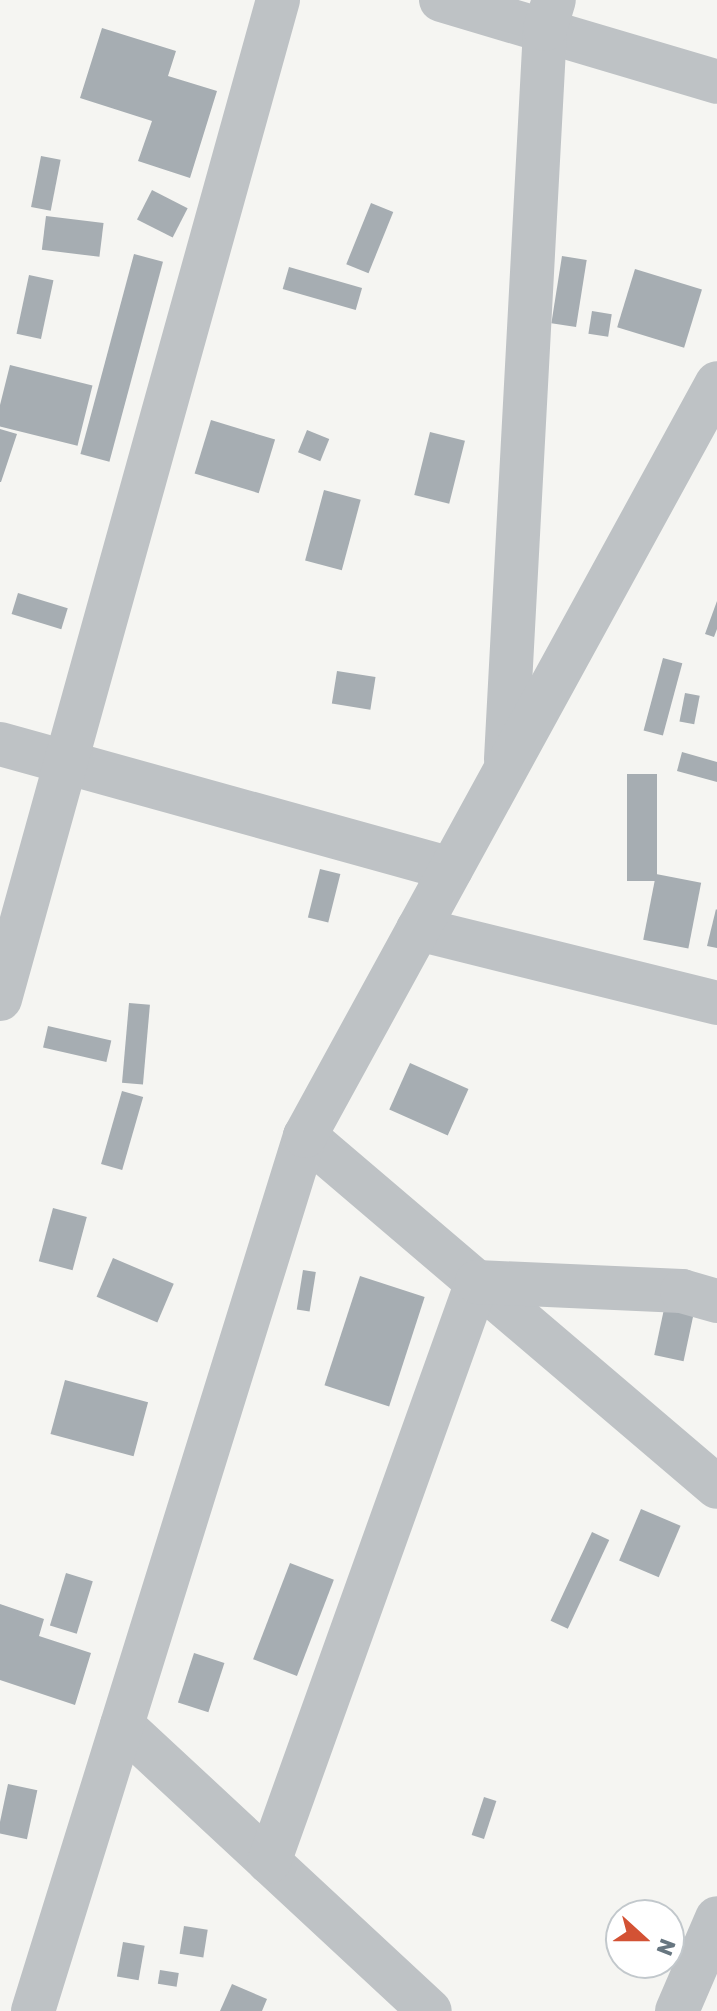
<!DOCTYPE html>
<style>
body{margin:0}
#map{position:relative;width:717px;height:2011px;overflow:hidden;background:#f5f5f2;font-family:Rubik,sans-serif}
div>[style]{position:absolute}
.building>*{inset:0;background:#a6adb2;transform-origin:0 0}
.minor>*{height:44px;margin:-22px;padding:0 22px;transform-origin:22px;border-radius:22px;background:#bec2c5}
span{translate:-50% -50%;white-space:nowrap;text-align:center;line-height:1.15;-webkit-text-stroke:8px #fff;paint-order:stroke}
.north{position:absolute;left:605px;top:1899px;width:80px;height:80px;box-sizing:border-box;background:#fff;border:2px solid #c2c8cc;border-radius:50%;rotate:111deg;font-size:22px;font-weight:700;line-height:32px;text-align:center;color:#677680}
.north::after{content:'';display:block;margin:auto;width:28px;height:36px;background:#d35234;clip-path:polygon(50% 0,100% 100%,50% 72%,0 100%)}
</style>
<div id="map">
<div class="building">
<div style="clip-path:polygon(102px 28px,176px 51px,168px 76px,217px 91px,190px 178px,138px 161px,152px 121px,80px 98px)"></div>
<div style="left:41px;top:156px;width:20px;height:52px;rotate:11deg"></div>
<div style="left:152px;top:190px;width:40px;height:33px;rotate:27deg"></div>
<div style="left:371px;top:203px;width:24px;height:66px;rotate:22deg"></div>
<div style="left:46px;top:216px;width:58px;height:34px;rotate:7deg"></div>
<div style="left:134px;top:254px;width:30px;height:207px;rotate:15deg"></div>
<div style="left:562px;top:256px;width:25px;height:68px;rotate:9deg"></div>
<div style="left:289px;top:267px;width:76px;height:23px;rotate:16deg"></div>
<div style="left:635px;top:269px;width:70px;height:61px;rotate:17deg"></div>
<div style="left:29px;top:275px;width:25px;height:60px;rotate:12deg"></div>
<div style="left:592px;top:311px;width:20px;height:23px;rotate:9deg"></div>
<div style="left:10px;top:365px;width:85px;height:62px;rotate:14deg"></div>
<div style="left:211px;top:420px;width:67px;height:56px;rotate:17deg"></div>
<div style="clip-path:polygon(0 429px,17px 434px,1px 482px,0 482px)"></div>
<div style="left:307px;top:430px;width:24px;height:24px;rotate:22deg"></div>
<div style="left:430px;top:432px;width:36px;height:65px;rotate:14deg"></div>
<div style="left:324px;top:490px;width:38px;height:73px;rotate:15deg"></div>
<div style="left:18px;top:593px;width:52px;height:22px;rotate:17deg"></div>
<div style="clip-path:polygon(717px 601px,717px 629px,714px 637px,705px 634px)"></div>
<div style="left:663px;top:658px;width:20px;height:75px;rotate:15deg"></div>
<div style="left:337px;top:671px;width:39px;height:33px;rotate:9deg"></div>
<div style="left:685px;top:693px;width:15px;height:29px;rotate:11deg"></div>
<div style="clip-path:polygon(682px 752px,717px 762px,717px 782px,677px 771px)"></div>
<div style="left:627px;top:774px;width:30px;height:107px"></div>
<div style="left:320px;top:869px;width:21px;height:50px;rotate:14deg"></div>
<div style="left:656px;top:874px;width:46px;height:67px;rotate:11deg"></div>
<div style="clip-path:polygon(716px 909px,717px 910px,717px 948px,707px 946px)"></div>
<div style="left:129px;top:1003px;width:21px;height:80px;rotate:5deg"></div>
<div style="left:48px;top:1026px;width:65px;height:22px;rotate:13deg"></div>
<div style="left:410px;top:1063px;width:64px;height:51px;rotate:24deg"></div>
<div style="left:122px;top:1091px;width:22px;height:76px;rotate:16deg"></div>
<div style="left:53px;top:1208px;width:35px;height:55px;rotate:15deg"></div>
<div style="left:113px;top:1258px;width:66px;height:42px;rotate:23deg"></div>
<div style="left:303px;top:1270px;width:13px;height:40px;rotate:9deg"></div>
<div style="left:360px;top:1276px;width:68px;height:115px;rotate:18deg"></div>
<div style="left:664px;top:1309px;width:30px;height:47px;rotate:12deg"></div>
<div style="left:65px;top:1380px;width:86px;height:56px;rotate:15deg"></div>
<div style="left:641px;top:1509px;width:43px;height:56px;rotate:23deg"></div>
<div style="left:592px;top:1532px;width:19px;height:98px;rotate:25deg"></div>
<div style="left:290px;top:1563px;width:47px;height:103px;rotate:21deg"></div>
<div style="left:66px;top:1573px;width:28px;height:55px;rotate:17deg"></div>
<div style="clip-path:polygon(0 1604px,44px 1619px,39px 1636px,91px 1653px,75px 1705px,0 1680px)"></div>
<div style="left:194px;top:1653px;width:32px;height:52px;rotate:18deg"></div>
<div style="left:8px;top:1784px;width:30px;height:50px;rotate:12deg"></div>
<div style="left:484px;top:1797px;width:13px;height:40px;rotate:18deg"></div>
<div style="left:184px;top:1926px;width:24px;height:28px;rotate:9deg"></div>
<div style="left:123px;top:1942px;width:22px;height:35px;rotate:10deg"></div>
<div style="left:160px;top:1970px;width:19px;height:14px;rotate:9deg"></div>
<div style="clip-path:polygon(232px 1984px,267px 1999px,262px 2011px,220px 2011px)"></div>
</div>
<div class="minor">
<div style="left:441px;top:0;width:288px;rotate:16.5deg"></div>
<div style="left:0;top:744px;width:468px;rotate:15.5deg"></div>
<div style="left:506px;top:759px;width:731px;rotate:-86.94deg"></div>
<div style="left:545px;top:29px;width:30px;rotate:-73deg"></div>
<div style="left:418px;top:929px;width:308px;rotate:13.9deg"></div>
<div style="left:0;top:999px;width:1037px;rotate:-74.45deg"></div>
<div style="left:305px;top:1136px;width:541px;rotate:40.43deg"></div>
<div style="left:122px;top:1725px;width:420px;rotate:42.9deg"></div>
<div style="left:269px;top:1862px;width:616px;rotate:-70.27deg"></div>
<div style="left:477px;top:1282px;width:205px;rotate:2.5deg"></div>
<div style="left:682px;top:1291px;width:36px;rotate:16deg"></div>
<div style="left:33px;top:2011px;width:916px;rotate:-72.73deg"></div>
<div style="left:305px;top:1136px;width:858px;rotate:-61.31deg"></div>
<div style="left:677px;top:2011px;width:101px;rotate:-66.7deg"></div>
</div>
<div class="north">N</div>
</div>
